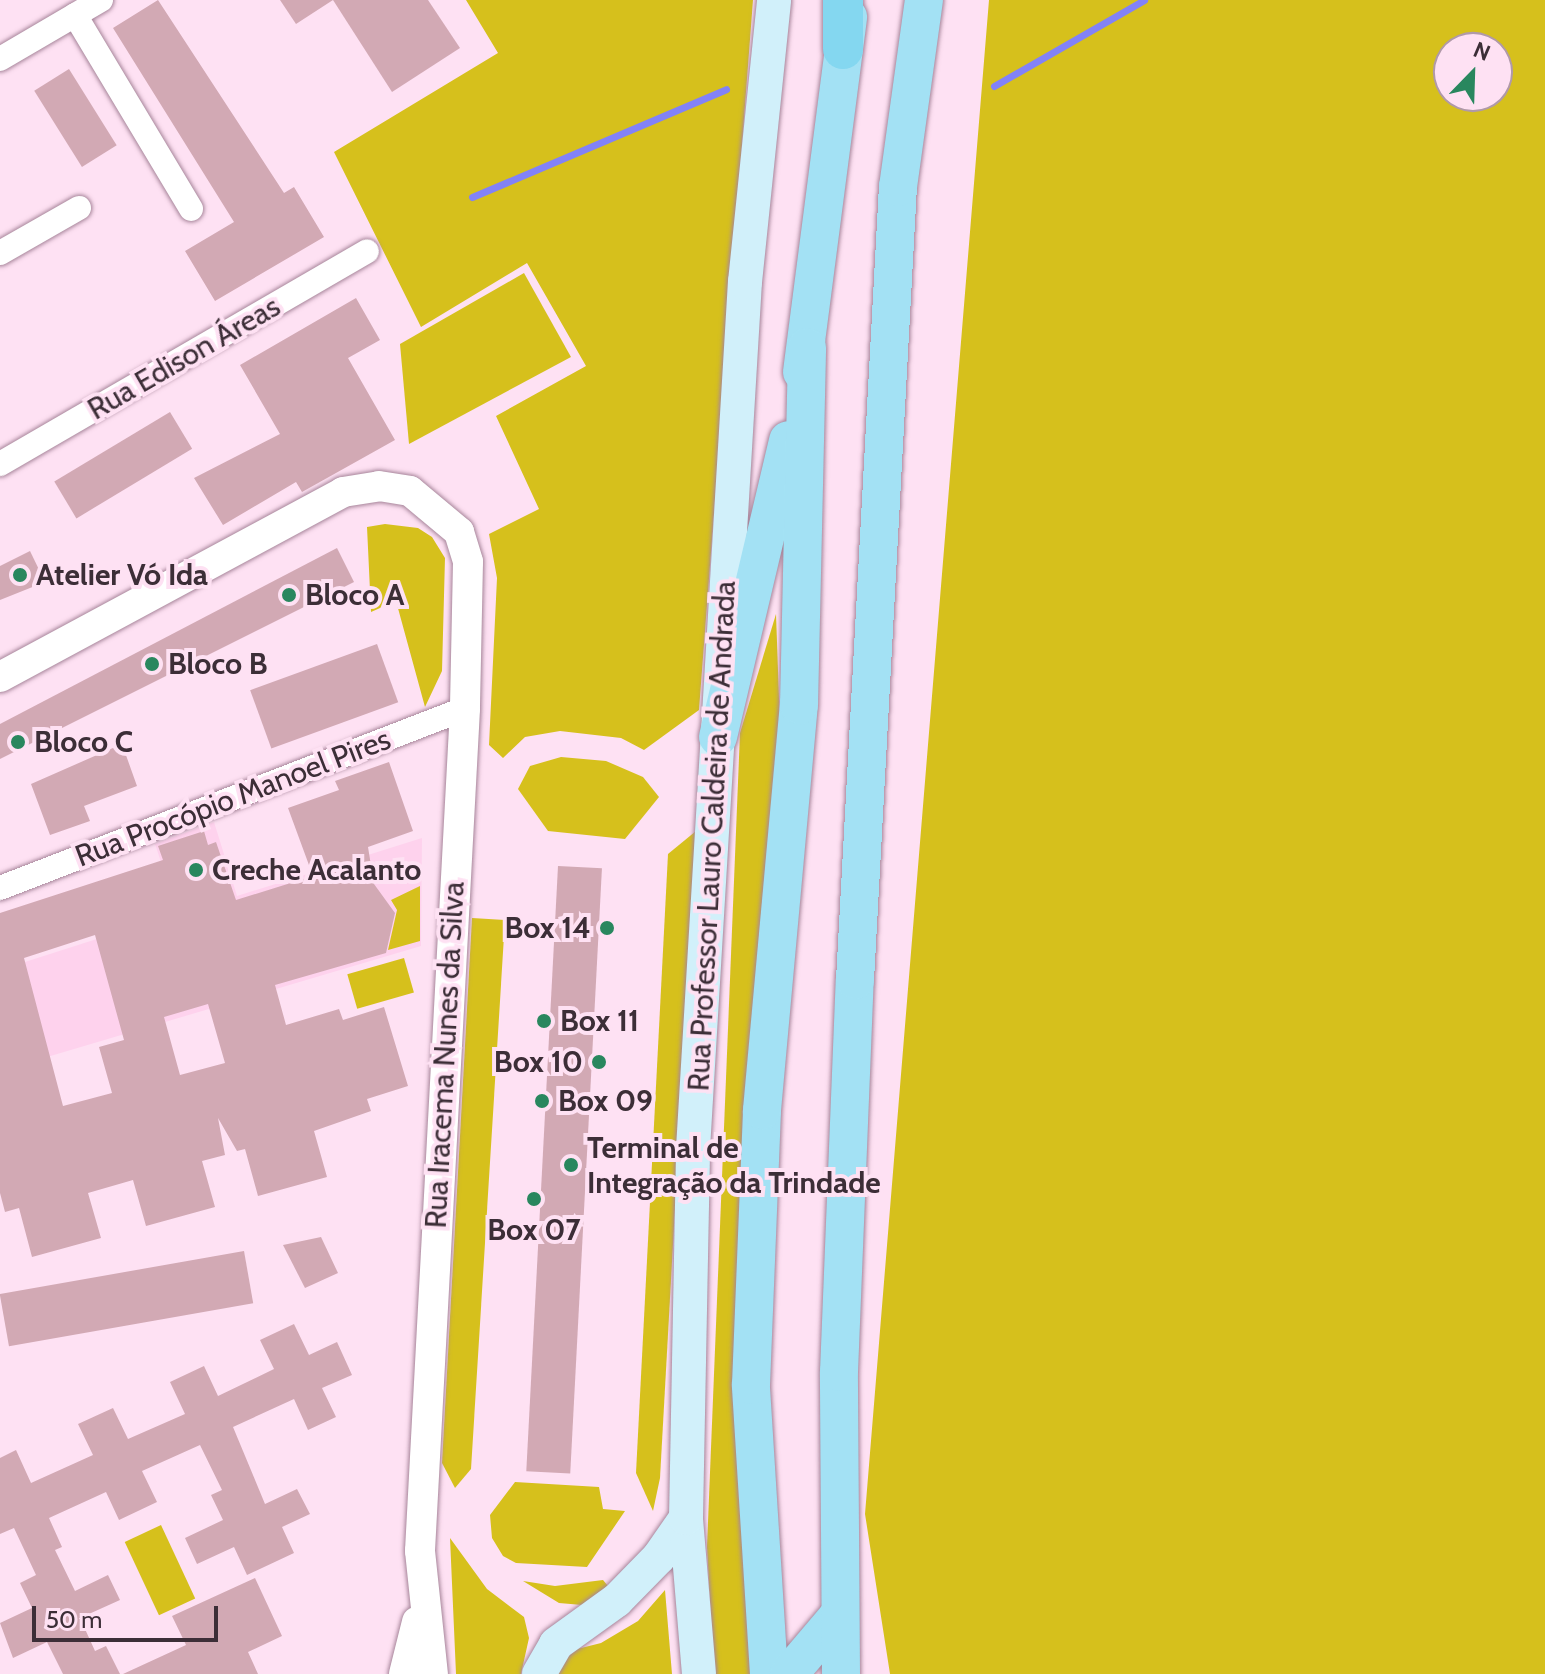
<!DOCTYPE html>
<meta charset="utf-8">
<style>
body{margin:0}
#map{position:relative;width:1545px;height:1674px;overflow:hidden;background:#fee1f3;font-family:Cabin,sans-serif}
div>[style]{position:absolute}
.built>*{inset:0;background:#fed2ed}
.green>*{inset:0;background:#d6c01c;transform-origin:0 0}
.stream>*{height:7px;margin:-3.5px;padding:0 3.5px;transform-origin:3.5px;border-radius:3.5px;background:#8282f7}
.building>*{inset:0;background:#d2a9b4;transform-origin:0 0}
.roads{filter:drop-shadow(0 0 2px #a7859a) drop-shadow(0 0 2px #a7859a)}
.minor>*{height:24px;margin:-12px;padding:0 12px;transform-origin:12px;border-radius:12px;background:#fff}
.tertiary>*{height:30px;margin:-15px;padding:0 15px;transform-origin:15px;border-radius:15px;background:#fff}
.secondary>*{height:34px;margin:-17px;padding:0 17px;transform-origin:17px;border-radius:17px;background:#d1f0fa}
.primary>*{height:38px;margin:-19px;padding:0 19px;transform-origin:19px;border-radius:19px;background:#a3e1f4}
.trunk>*{height:40px;margin:-20px;padding:0 20px;transform-origin:20px;border-radius:20px;background:#84d7f0}
.dots>*{width:22px;height:22px;translate:-50% -50%;box-sizing:border-box;border:4px solid #fee1f3;border-radius:50%}
span{translate:-50% -50%;white-space:nowrap;text-align:center;line-height:1.15;-webkit-text-stroke:8px #fee1f3;paint-order:stroke}
.street-label{font-size:30px;color:#3c2e37}
.poi-label{font-size:30px;color:#3c2e37;font-weight:700}
.left{translate:0 -50%;text-align:left}
.right{translate:-100% -50%;text-align:right}
.north{position:absolute;left:1433px;top:32px;width:80px;height:80px;box-sizing:border-box;background:#fee1f3;border:2px solid #b099a8;border-radius:50%;rotate:23deg;font-size:22px;font-weight:700;line-height:32px;text-align:center;color:#3c2e37}
.north::after{content:'';display:block;margin:auto;width:28px;height:36px;background:#29875e;clip-path:polygon(50% 0,100% 100%,50% 72%,0 100%)}
.scale{position:absolute;left:32px;top:1606px;width:186px;height:36px;box-sizing:border-box;border:4px solid #3c2e37;border-top:0;padding-left:10px;font-size:24px;line-height:28px;white-space:nowrap;color:#3c2e37;-webkit-text-stroke:6px #fee1f3;paint-order:stroke}
</style>
<div id="map">
<div class="built">
<div style="clip-path:polygon(214px 822px,237px 896px,422px 838px,421px 946px,0 1071px,0 970px,178px 913px,155px 844px)"></div>
</div>
<div class="green">
<div style="clip-path:polygon(466px 0,753px 0,699px 710px,644px 750px,621px 738px,560px 731px,525px 737px,503px 758px,489px 745px,497px 578px,489px 534px,539px 509px,496px 416px,586px 366px,527px 263px,421px 327px,334px 152px,498px 53px)"></div>
<div style="clip-path:polygon(evenodd,989px 0,1545px 0,1545px 1674px,890px 1674px,865px 1514px,989px 0,1449px 48px,1497px 48px,1497px 96px,1449px 96px,1449px 48px)"></div>
<div style="clip-path:polygon(524px 273px,571px 357px,409px 444px,400px 344px)"></div>
<div style="clip-path:polygon(385px 524px,418px 528px,432px 537px,445px 558px,442px 671px,425px 707px,396px 601px,371px 612px,367px 527px)"></div>
<div style="clip-path:polygon(776px 614px,782px 782px,753px 1674px,714px 1674px,707px 1547px,740px 733px)"></div>
<div style="clip-path:polygon(561px 757px,606px 761px,643px 777px,659px 797px,625px 839px,548px 831px,518px 789px,530px 766px)"></div>
<div style="clip-path:polygon(696px 831px,660px 1478px,653px 1511px,636px 1473px,668px 854px)"></div>
<div style="clip-path:polygon(420px 886px,420px 941px,388px 950px,397px 910px,391px 900px)"></div>
<div style="clip-path:polygon(472px 918px,505px 920px,471px 1469px,455px 1488px,442px 1463px)"></div>
<div style="left:404px;top:958px;width:36px;height:59px;rotate:74deg"></div>
<div style="clip-path:polygon(515px 1482px,599px 1487px,603px 1509px,625px 1511px,587px 1567px,516px 1563px,503px 1556px,492px 1538px,490px 1515px)"></div>
<div style="left:161px;top:1525px;width:81px;height:40px;rotate:65deg"></div>
<div style="clip-path:polygon(450px 1538px,487px 1589px,524px 1617px,529px 1638px,521px 1674px,456px 1674px)"></div>
<div style="clip-path:polygon(603px 1580px,608px 1586px,582px 1605px,559px 1603px,523px 1581px,555px 1586px)"></div>
<div style="clip-path:polygon(665px 1590px,672px 1674px,555px 1674px,573px 1650px,601px 1643px,638px 1621px)"></div>
</div>
<div class="stream">
<div style="left:994px;top:86px;width:173px;rotate:-29.8deg"></div>
<div style="left:472px;top:197px;width:276px;rotate:-23deg"></div>
</div>
<div class="building">
<div style="clip-path:polygon(158px 0,284px 193px,294px 187px,324px 237px,215px 301px,185px 251px,234px 222px,113px 28px)"></div>
<div style="clip-path:polygon(280px 0,333px 0,296px 24px)"></div>
<div style="clip-path:polygon(333px 0,428px 0,460px 48px,392px 92px)"></div>
<div style="left:69px;top:69px;width:90px;height:41px;rotate:58deg"></div>
<div style="clip-path:polygon(356px 298px,380px 340px,348px 358px,395px 440px,302px 492px,296px 482px,223px 525px,194px 478px,280px 434px,240px 365px)"></div>
<div style="left:170px;top:412px;width:43px;height:135px;rotate:59deg"></div>
<div style="clip-path:polygon(337px 548px,354px 582px,0 759px,0 724px)"></div>
<div style="clip-path:polygon(30px 551px,45px 582px,0 600px,0 566px)"></div>
<div style="left:377px;top:644px;width:62px;height:135px;rotate:70deg"></div>
<div style="clip-path:polygon(122px 744px,137px 786px,84px 806px,90px 821px,50px 835px,31px 784px)"></div>
<div style="clip-path:polygon(evenodd,389px 762px,413px 831px,368px 847px,374px 884px,395px 913px,386px 953px,275px 985px,286px 1025px,339px 1009px,343px 1020px,384px 1007px,408px 1086px,367px 1099px,371px 1111px,314px 1131px,327px 1177px,258px 1196px,245px 1149px,237px 1151px,218px 1118px,225px 1155px,202px 1161px,215px 1207px,146px 1226px,133px 1180px,88px 1193px,101px 1238px,32px 1257px,19px 1208px,5px 1212px,0 1193px,0 913px,163px 860px,158px 846px,204px 831px,208px 845px,216px 842px,236px 900px,313px 876px,288px 808px,339px 790px,335px 781px,389px 762px,95px 935px,124px 1040px,99px 1047px,112px 1093px,63px 1106px,24px 958px,95px 935px,389px 762px,208px 1004px,225px 1063px,180px 1075px,164px 1017px,208px 1004px)"></div>
<div style="left:558px;top:866px;width:44px;height:606px;rotate:3deg"></div>
<div style="clip-path:polygon(321px 1237px,338px 1273px,305px 1288px,283px 1245px)"></div>
<div style="left:244px;top:1251px;width:53px;height:248px;rotate:80deg"></div>
<div style="clip-path:polygon(294px 1324px,309px 1355px,337px 1342px,352px 1375px,322px 1388px,336px 1417px,308px 1430px,294px 1399px,233px 1427px,265px 1504px,297px 1489px,310px 1514px,282px 1527px,294px 1553px,247px 1575px,234px 1547px,197px 1564px,185px 1538px,223px 1520px,211px 1495px,222px 1490px,200px 1445px,142px 1471px,157px 1502px,119px 1520px,106px 1492px,49px 1518px,62px 1547px,55px 1550px,75px 1591px,108px 1575px,120px 1600px,80px 1618px,95px 1651px,106px 1646px,120px 1674px,63px 1674px,47px 1642px,13px 1658px,0 1623px,32px 1608px,20px 1583px,36px 1575px,14px 1528px,0 1534px,0 1458px,16px 1450px,31px 1483px,93px 1455px,78px 1424px,113px 1408px,128px 1439px,185px 1414px,170px 1382px,204px 1366px,218px 1396px,274px 1369px,260px 1340px)"></div>
<div style="clip-path:polygon(255px 1578px,282px 1636px,248px 1652px,258px 1674px,123px 1674px,186px 1645px,172px 1616px)"></div>
</div>
<div class="roads">
<div class="minor">
<div style="left:75px;top:15px;width:226px;rotate:59.1deg"></div>
<div style="left:0;top:59px;width:117px;rotate:-30.3deg"></div>
<div style="left:0;top:253px;width:91px;rotate:-29.7deg"></div>
<div style="left:0;top:464px;width:424px;rotate:-30.1deg"></div>
<div style="left:0;top:888px;width:498px;rotate:-21.1deg"></div>
</div>
<div class="tertiary">
<div style="left:0;top:677px;width:390px;rotate:-28.3deg"></div>
<div style="left:343px;top:492px;width:36px;rotate:-9deg"></div>
<div style="left:379px;top:486px;width:31px;rotate:9deg"></div>
<div style="left:410px;top:491px;width:64px;rotate:39.9deg"></div>
<div style="left:459px;top:532px;width:31px;rotate:73deg"></div>
<div style="left:468px;top:562px;width:147px;rotate:91.2deg"></div>
<div style="left:465px;top:709px;width:843px;rotate:93.06deg"></div>
<div style="left:420px;top:1551px;width:124px;rotate:84deg"></div>
<div style="left:404px;top:1674px;width:54px;rotate:-76deg"></div>
</div>
<div class="secondary">
<div style="left:539px;top:1674px;width:34px;rotate:-60deg"></div>
<div style="left:556px;top:1644px;width:75px;rotate:-35.8deg"></div>
<div style="left:617px;top:1600px;width:60px;rotate:-45.7deg"></div>
<div style="left:659px;top:1557px;width:47px;rotate:-55.3deg"></div>
<div style="left:699px;top:1674px;width:157px;rotate:-94.8deg"></div>
<div style="left:686px;top:1518px;width:369px;rotate:-88.9deg"></div>
<div style="left:693px;top:1149px;width:869px;rotate:-86.57deg"></div>
<div style="left:745px;top:282px;width:283px;rotate:-84.1deg"></div>
</div>
<div class="primary">
<div style="left:802px;top:372px;width:358px;rotate:-82.6deg"></div>
<div style="left:718px;top:737px;width:305px;rotate:-76.7deg"></div>
<div style="left:769px;top:1674px;width:290px;rotate:-93.6deg"></div>
<div style="left:751px;top:1385px;width:275px;rotate:-87.7deg"></div>
<div style="left:762px;top:1110px;width:407px;rotate:-84.8deg"></div>
<div style="left:799px;top:705px;width:358px;rotate:-88.7deg"></div>
<div style="left:789px;top:1674px;width:77px;rotate:-49.7deg"></div>
<div style="left:841px;top:1674px;width:302px;rotate:-90.4deg"></div>
<div style="left:839px;top:1372px;width:392px;rotate:-87.7deg"></div>
<div style="left:855px;top:980px;width:794px;rotate:-86.9deg"></div>
<div style="left:898px;top:187px;width:189px;rotate:-82.1deg"></div>
</div>
<div class="trunk">
<div style="left:843px;top:49px;width:49px;rotate:-90deg"></div>
</div>
</div>
<div class="dots">
<div style="left:20px;top:575px;background:#29875e"></div>
<div style="left:289px;top:595px;background:#29875e"></div>
<div style="left:152px;top:664px;background:#29875e"></div>
<div style="left:18px;top:742px;background:#29875e"></div>
<div style="left:196px;top:870px;background:#29875e"></div>
<div style="left:607px;top:928px;background:#29875e"></div>
<div style="left:544px;top:1021px;background:#29875e"></div>
<div style="left:599px;top:1062px;background:#29875e"></div>
<div style="left:542px;top:1101px;background:#29875e"></div>
<div style="left:571px;top:1165px;background:#29875e"></div>
<div style="left:534px;top:1199px;background:#29875e"></div>
</div>
<div class="street-label">
<span style="left:184px;top:358px;rotate:-30deg">Rua Edison Áreas</span>
<span style="left:233px;top:798px;rotate:-21deg">Rua Procópio Manoel Pires</span>
<span style="left:712px;top:836px;rotate:-87deg">Rua Professor Lauro Caldeira de Andrada</span>
<span style="left:445px;top:1055px;rotate:-87deg">Rua Iracema Nunes da Silva</span>
</div>
<div class="poi-label">
<span class="left" style="left:36px;top:575px">Atelier Vó Ida</span>
<span class="left" style="left:305px;top:595px">Bloco A</span>
<span class="left" style="left:168px;top:664px">Bloco B</span>
<span class="left" style="left:34px;top:742px">Bloco C</span>
<span class="left" style="left:212px;top:870px">Creche Acalanto</span>
<span class="right" style="left:591px;top:928px">Box 14</span>
<span class="left" style="left:560px;top:1021px">Box 11</span>
<span class="right" style="left:583px;top:1062px">Box 10</span>
<span class="left" style="left:558px;top:1101px">Box 09</span>
<span class="left" style="left:587px;top:1165px">Terminal de<br>Integração da Trindade</span>
<span style="left:534px;top:1230px">Box 07</span>
</div>
<div class="north">N</div>
<div class="scale">50 m</div>
</div>
